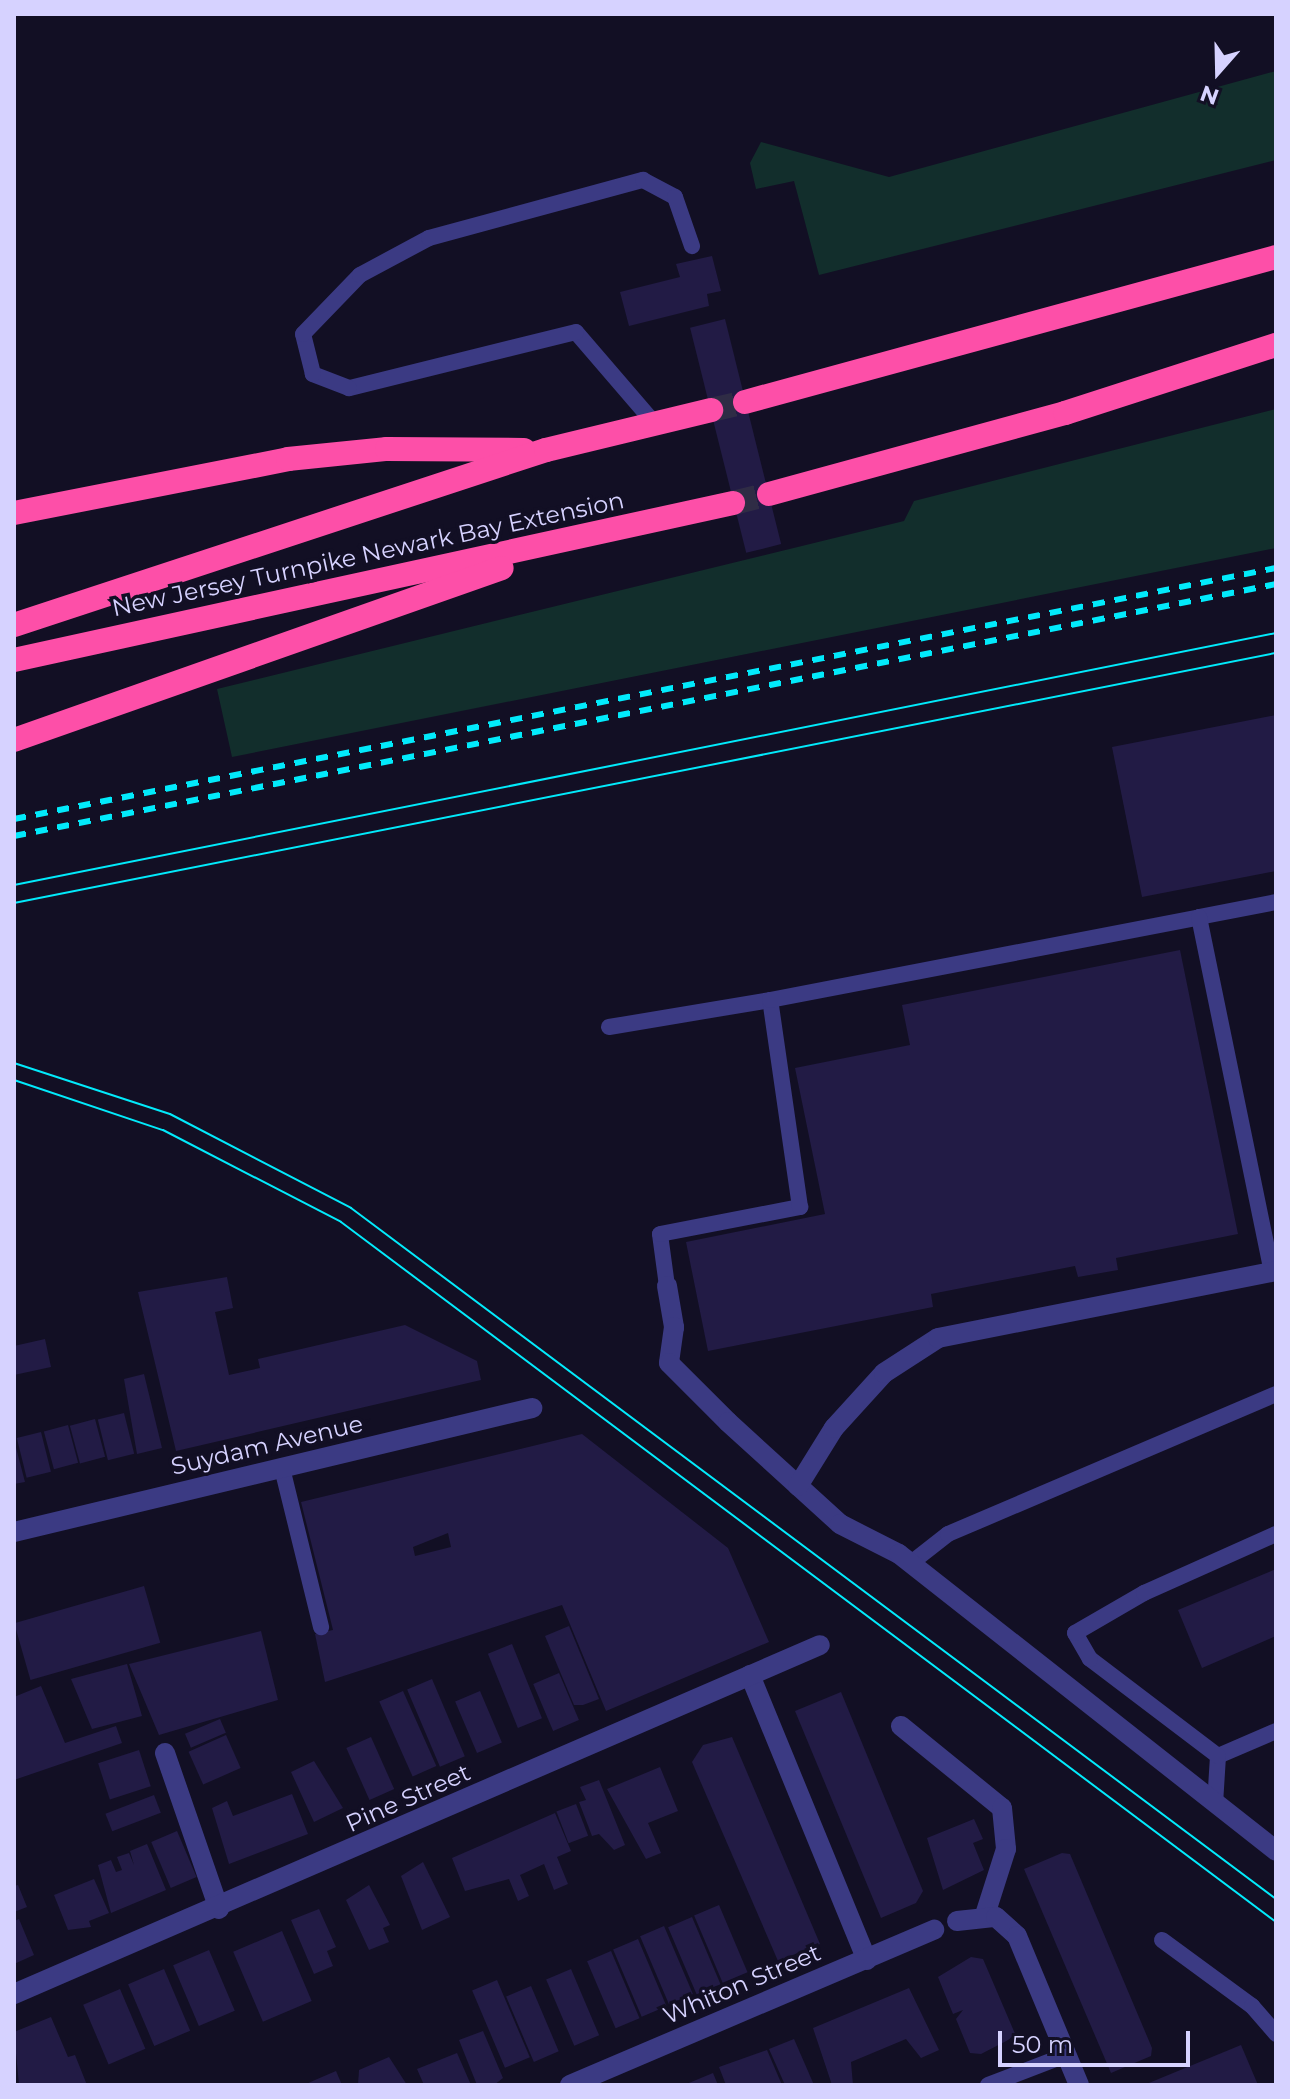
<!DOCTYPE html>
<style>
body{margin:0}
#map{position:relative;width:1290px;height:2099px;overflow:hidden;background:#120f24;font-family:Montserrat,sans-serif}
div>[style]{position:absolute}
.green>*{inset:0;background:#122e2c}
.building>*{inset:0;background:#221b45;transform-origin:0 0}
.highway-tunnel>*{height:24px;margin-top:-12px;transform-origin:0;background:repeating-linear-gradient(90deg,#2f2c45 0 24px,transparent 0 36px)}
.lane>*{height:16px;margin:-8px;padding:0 8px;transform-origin:8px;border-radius:8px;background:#3b3a83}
.street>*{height:20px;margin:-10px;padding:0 10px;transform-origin:10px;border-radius:10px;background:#3b3a83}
.highway>*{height:24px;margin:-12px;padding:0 12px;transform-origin:12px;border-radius:12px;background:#fd4fa8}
.tram>*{height:2px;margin:-1px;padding:0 1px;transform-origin:1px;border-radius:1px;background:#02eafb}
.rail>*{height:6px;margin-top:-3px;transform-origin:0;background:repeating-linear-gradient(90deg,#02eafb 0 12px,transparent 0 22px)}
span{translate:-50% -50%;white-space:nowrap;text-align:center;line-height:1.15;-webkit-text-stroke:7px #120f24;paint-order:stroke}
.street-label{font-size:24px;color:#d6d2ff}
.frame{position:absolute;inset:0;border:16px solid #d6d2ff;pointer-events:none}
.north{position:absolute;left:1178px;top:32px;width:80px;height:80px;-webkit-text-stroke:6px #120f24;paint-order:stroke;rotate:200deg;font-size:22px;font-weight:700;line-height:32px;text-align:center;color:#d6d2ff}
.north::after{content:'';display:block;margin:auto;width:28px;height:36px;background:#d6d2ff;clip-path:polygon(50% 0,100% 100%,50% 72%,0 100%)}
.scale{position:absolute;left:998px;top:2031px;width:192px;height:36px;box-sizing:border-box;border:4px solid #d6d2ff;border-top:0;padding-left:10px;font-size:24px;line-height:28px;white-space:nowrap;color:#d6d2ff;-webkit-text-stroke:6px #120f24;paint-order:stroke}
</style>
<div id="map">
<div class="green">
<div style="clip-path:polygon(1276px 71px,1276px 160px,819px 275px,794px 181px,756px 189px,750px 163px,761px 142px,889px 177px)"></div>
<div style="clip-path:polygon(1276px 409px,1276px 548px,232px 757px,217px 689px,904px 521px,914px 501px)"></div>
</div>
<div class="building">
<div style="clip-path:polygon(712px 256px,721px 291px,707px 294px,709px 306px,629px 326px,620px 292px,680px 277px,676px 264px)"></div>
<div style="left:725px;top:319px;width:232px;height:36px;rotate:76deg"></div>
<div style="clip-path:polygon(1276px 715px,1276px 871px,1142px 897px,1112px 747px)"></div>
<div style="clip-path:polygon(1180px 950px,1238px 1234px,1116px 1258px,1118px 1270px,1078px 1277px,1075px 1266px,931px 1294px,933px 1307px,708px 1351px,686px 1242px,825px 1214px,795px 1068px,910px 1045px,902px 1005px)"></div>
<div style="clip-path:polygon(227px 1277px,233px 1308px,215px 1312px,229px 1375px,260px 1368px,258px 1359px,405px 1325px,477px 1361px,481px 1380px,176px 1451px,138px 1292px)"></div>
<div style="clip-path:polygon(45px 1339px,51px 1367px,14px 1375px,14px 1346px)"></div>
<div style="clip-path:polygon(144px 1374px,162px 1448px,137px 1454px,124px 1379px)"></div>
<div style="left:124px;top:1413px;width:42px;height:27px;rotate:76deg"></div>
<div style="left:95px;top:1419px;width:39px;height:26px;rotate:75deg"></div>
<div style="left:68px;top:1425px;width:39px;height:25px;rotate:75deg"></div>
<div style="left:41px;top:1432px;width:41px;height:25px;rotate:76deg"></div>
<div style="clip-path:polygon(evenodd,582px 1434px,728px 1548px,769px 1642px,606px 1711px,562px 1605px,325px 1682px,315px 1634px,333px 1630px,301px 1502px,582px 1434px,448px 1533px,451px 1547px,415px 1556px,413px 1547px,448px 1533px)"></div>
<div style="clip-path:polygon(14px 1440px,25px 1482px,14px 1484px)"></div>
<div style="clip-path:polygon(1276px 1569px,1276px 1636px,1202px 1668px,1178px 1610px)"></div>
<div style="left:144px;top:1586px;width:59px;height:135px;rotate:74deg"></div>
<div style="clip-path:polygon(569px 1626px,599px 1699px,583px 1705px,574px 1705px,545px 1636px)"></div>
<div style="clip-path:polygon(261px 1631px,278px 1700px,159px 1735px,129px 1664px)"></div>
<div style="left:512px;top:1644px;width:80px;height:26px;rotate:68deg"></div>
<div style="clip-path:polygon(127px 1664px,142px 1716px,92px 1729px,71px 1679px)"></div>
<div style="left:559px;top:1673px;width:51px;height:28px;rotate:67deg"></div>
<div style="left:432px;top:1679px;width:84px;height:27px;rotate:67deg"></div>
<div style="clip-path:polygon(41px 1686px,65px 1743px,116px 1726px,122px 1743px,14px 1780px,14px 1697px)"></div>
<div style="left:403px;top:1691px;width:82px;height:26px;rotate:66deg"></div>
<div style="left:480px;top:1691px;width:56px;height:27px;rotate:67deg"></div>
<div style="clip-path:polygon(841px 1692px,923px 1891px,916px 1903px,881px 1918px,795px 1711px)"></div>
<div style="left:220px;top:1719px;width:15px;height:38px;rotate:67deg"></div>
<div style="left:226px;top:1735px;width:36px;height:41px;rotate:66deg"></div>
<div style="left:371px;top:1737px;width:57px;height:27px;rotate:66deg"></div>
<div style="clip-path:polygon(732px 1737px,820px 1944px,778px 1961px,692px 1762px,703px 1745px)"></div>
<div style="left:139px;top:1750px;width:38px;height:43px;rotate:72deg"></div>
<div style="clip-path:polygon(314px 1761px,343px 1808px,314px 1822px,291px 1772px)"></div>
<div style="clip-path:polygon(660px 1767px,678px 1811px,648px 1823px,661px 1853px,646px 1859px,607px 1789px)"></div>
<div style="clip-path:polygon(599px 1780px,625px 1845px,614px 1850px,599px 1834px,592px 1836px,579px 1802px,586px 1800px,580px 1787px)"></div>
<div style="clip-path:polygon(292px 1794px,308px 1834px,229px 1864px,212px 1808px,227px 1801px,233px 1816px)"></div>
<div style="left:154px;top:1795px;width:19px;height:52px;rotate:69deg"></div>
<div style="left:576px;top:1804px;width:34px;height:21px;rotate:69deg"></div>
<div style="clip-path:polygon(555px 1813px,571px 1851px,557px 1857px,568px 1884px,554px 1890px,544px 1864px,520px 1875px,529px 1896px,518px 1901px,509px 1879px,465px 1891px,452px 1858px)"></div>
<div style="clip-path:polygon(974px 1819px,983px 1839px,973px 1843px,984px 1870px,943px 1890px,927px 1838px)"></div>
<div style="left:177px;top:1831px;width:50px;height:28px;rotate:67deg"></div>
<div style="clip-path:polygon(147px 1844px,166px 1890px,111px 1913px,98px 1865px,111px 1860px,116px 1872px,122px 1870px,117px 1857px,129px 1853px,134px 1865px,130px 1851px)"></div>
<div style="clip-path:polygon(1062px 1853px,1070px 1854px,1152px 2048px,1151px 2056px,1111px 2073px,1024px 1869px)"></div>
<div style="clip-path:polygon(423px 1862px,450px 1917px,422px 1930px,401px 1876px)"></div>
<div style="clip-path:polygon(94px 1879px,109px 1913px,89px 1921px,91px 1927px,68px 1930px,54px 1895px)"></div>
<div style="clip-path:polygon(18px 1885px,27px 1907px,14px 1912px,14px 1886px)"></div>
<div style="clip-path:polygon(369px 1885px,390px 1925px,383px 1928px,389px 1942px,369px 1950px,346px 1900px)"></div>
<div style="left:719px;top:1905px;width:73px;height:27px;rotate:67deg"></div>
<div style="clip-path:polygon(319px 1909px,336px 1947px,327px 1951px,333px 1966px,314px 1974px,291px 1920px)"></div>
<div style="left:692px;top:1917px;width:73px;height:26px;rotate:67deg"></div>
<div style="clip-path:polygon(19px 1919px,34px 1955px,14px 1964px,14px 1921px)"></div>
<div style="left:664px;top:1926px;width:74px;height:26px;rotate:67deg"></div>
<div style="left:282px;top:1931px;width:76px;height:53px;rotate:67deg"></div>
<div style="left:638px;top:1939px;width:73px;height:27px;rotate:67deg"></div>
<div style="left:209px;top:1950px;width:66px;height:39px;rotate:67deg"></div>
<div style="left:611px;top:1951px;width:73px;height:26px;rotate:67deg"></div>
<div style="clip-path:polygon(971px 1957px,983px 1959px,1016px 2036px,981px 2054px,970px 2053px,956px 2019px,963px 2010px,953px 2014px,938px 1977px)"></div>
<div style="left:164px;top:1969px;width:67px;height:39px;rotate:67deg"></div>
<div style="left:571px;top:1969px;width:72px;height:27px;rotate:67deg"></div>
<div style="left:497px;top:1980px;width:84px;height:27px;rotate:67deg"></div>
<div style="left:531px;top:1986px;width:71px;height:27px;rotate:67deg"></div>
<div style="clip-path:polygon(909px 1988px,939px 2050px,921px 2058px,906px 2039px,851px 2062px,853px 2085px,832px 2085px,813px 2028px)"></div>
<div style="left:120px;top:1989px;width:65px;height:40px;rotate:67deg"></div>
<div style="clip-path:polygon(51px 2017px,68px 2057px,75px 2055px,87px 2085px,19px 2085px,14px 2032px)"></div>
<div style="clip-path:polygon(483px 2031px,503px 2078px,494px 2085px,477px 2085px,459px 2040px)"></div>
<div style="clip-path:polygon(794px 2039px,814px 2085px,785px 2085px,769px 2049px)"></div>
<div style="clip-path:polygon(1241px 2045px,1258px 2085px,1144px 2085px)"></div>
<div style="clip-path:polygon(767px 2050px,782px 2085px,726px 2085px,719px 2067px)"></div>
<div style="clip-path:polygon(457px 2053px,471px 2085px,424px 2085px,417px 2069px)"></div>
<div style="clip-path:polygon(389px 2057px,407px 2085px,358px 2085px,359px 2070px)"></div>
<div style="clip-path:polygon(336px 2071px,342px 2085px,304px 2085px,315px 2080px)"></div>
<div style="clip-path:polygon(713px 2073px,718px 2085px,684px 2085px)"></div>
</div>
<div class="highway-tunnel">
<div style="left:711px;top:410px;width:35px;rotate:-13deg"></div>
<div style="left:733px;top:503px;width:37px;rotate:-14deg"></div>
</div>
<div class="lane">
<div style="left:655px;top:424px;width:121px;rotate:-130.7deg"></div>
<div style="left:576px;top:332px;width:234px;rotate:166.1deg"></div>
<div style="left:349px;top:388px;width:39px;rotate:-159deg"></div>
<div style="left:313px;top:374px;width:41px;rotate:-104deg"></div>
<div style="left:303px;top:334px;width:82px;rotate:-46deg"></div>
<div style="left:360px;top:275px;width:78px;rotate:-28.2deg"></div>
<div style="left:429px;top:238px;width:222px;rotate:-15.2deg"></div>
<div style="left:643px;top:180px;width:36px;rotate:28deg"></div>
<div style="left:675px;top:197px;width:52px;rotate:70.9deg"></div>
<div style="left:1199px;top:917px;width:78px;rotate:-11deg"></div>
<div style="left:609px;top:1027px;width:163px;rotate:-9.5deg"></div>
<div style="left:667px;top:1286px;width:52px;rotate:-97.7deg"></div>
<div style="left:660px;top:1234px;width:143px;rotate:-10.9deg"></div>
<div style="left:800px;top:1207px;width:209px;rotate:-98.2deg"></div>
<div style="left:770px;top:1000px;width:437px;rotate:-10.9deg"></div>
<div style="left:1199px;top:917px;width:359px;rotate:78.4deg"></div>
<div style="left:282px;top:1468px;width:164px;rotate:76.2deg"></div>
<div style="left:911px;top:1563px;width:47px;rotate:-38.1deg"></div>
<div style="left:948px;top:1534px;width:357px;rotate:-23.1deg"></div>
<div style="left:1218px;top:1756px;width:63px;rotate:-23.3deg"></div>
<div style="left:1215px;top:1804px;width:48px;rotate:-86.4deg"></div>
<div style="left:1218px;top:1756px;width:161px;rotate:-142.8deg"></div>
<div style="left:1090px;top:1659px;width:30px;rotate:-120deg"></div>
<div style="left:1075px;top:1633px;width:80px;rotate:-30.1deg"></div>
<div style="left:1144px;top:1593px;width:145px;rotate:-24.1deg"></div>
<div style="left:1162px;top:1940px;width:112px;rotate:36.3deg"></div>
<div style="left:1252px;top:2006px;width:37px;rotate:49deg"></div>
<div style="left:988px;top:2085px;width:84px;rotate:-21deg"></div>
</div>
<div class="street">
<div style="left:667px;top:1286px;width:42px;rotate:80.3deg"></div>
<div style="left:674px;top:1327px;width:36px;rotate:98deg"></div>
<div style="left:669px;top:1363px;width:83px;rotate:45deg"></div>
<div style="left:728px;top:1422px;width:151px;rotate:42.3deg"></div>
<div style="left:840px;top:1524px;width:66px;rotate:27deg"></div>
<div style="left:899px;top:1554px;width:480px;rotate:38.2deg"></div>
<div style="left:798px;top:1486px;width:68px;rotate:-58.2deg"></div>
<div style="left:834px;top:1428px;width:74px;rotate:-47.7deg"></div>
<div style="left:884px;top:1373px;width:64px;rotate:-32.9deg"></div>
<div style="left:938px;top:1338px;width:345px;rotate:-11.2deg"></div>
<div style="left:14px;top:1532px;width:533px;rotate:-13.46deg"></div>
<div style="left:750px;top:1675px;width:308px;rotate:67.7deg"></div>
<div style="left:901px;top:1726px;width:130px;rotate:39.1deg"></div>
<div style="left:1002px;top:1808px;width:41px;rotate:84.4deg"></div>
<div style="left:1006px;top:1849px;width:69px;rotate:107.7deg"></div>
<div style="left:165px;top:1753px;width:165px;rotate:70.9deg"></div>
<div style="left:957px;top:1921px;width:39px;rotate:-6deg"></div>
<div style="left:996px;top:1917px;width:28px;rotate:42deg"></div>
<div style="left:1017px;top:1936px;width:161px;rotate:67.4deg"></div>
<div style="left:14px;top:1994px;width:878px;rotate:-23.41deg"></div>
<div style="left:570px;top:2085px;width:396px;rotate:-23.1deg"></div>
</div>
<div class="highway">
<div style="left:745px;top:402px;width:550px;rotate:-15.27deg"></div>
<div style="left:769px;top:494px;width:307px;rotate:-15.3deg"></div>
<div style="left:1065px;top:413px;width:222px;rotate:-17.9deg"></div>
<div style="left:14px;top:513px;width:279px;rotate:-11.1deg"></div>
<div style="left:288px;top:459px;width:100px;rotate:-5.8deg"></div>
<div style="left:387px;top:449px;width:137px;rotate:0.4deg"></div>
<div style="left:14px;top:625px;width:560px;rotate:-18.21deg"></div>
<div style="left:546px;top:450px;width:170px;rotate:-13.6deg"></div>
<div style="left:14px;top:660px;width:736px;rotate:-12.32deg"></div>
<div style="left:14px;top:740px;width:517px;rotate:-19.42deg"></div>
</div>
<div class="tram">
<div style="left:14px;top:885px;width:1287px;rotate:-11.29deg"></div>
<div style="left:14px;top:903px;width:1287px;rotate:-11.21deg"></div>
<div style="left:14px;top:1063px;width:164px;rotate:18.1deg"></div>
<div style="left:170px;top:1114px;width:204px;rotate:27.4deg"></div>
<div style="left:351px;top:1208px;width:1155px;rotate:36.76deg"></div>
<div style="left:14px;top:1080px;width:157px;rotate:18.6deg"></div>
<div style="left:163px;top:1130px;width:200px;rotate:27.3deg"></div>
<div style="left:341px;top:1222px;width:1168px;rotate:36.82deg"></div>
</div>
<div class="rail">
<div style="left:14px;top:819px;width:1287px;rotate:-11.25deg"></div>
<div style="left:14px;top:836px;width:1287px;rotate:-11.29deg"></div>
</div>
<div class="street-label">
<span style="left:368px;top:554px;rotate:-12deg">New Jersey Turnpike Newark Bay Extension</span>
<span style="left:267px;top:1445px;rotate:-13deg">Suydam Avenue</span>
<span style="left:408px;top:1798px;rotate:-24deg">Pine Street</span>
<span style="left:742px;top:1984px;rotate:-23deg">Whiton Street</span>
</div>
<div class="frame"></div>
<div class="north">N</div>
<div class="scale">50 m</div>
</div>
